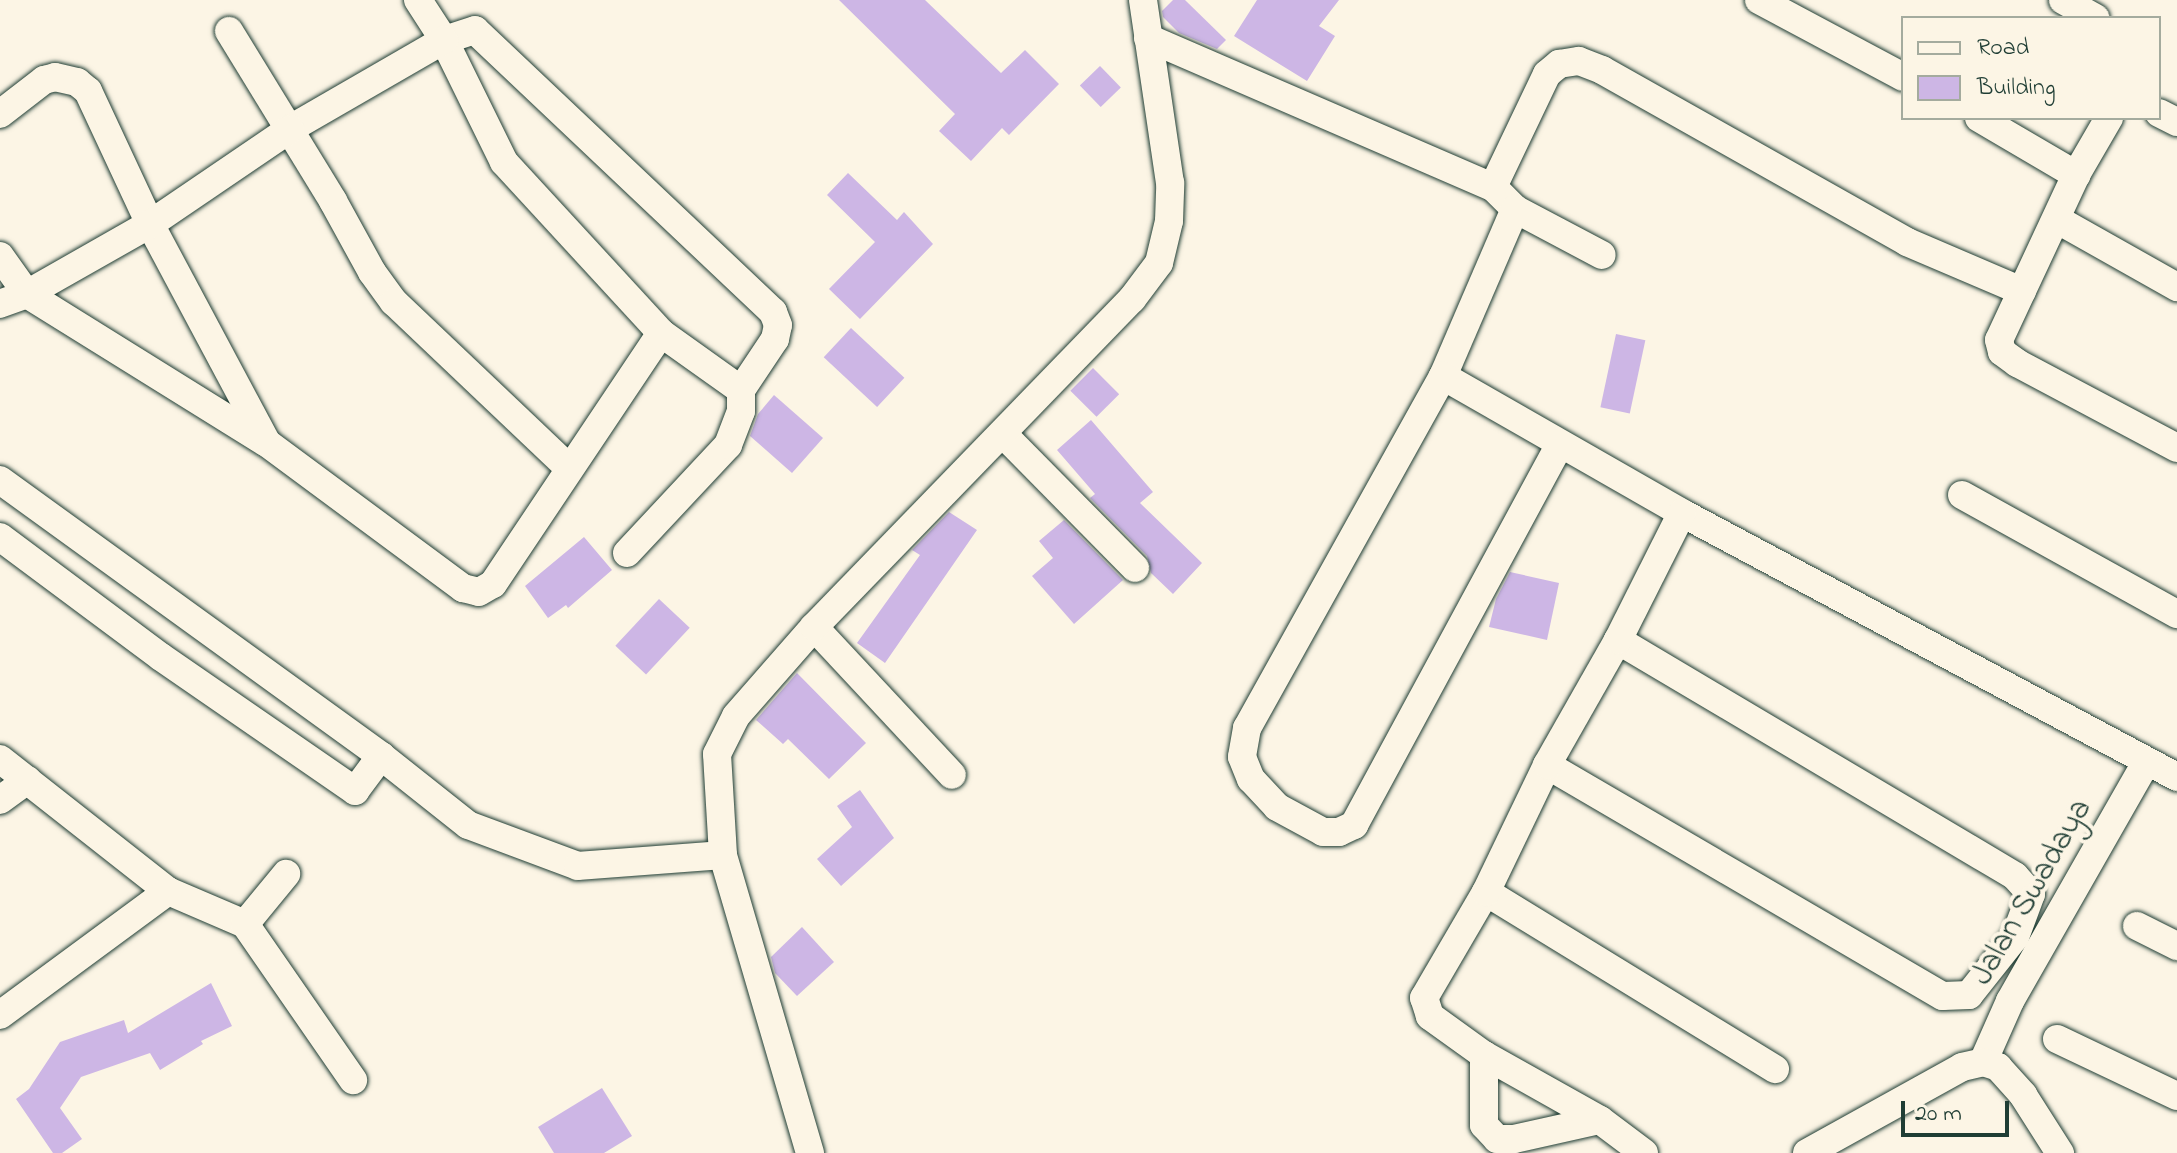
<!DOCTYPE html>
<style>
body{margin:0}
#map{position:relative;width:2177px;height:1153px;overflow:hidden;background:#fcf5e5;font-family:"Indie Flower",sans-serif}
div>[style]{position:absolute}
.building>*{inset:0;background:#cdb6e5;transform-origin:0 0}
.roads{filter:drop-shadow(0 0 2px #1f3d34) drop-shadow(0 0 2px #1f3d34)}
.minor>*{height:28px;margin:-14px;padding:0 14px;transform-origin:14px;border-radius:14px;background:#fcf5e5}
span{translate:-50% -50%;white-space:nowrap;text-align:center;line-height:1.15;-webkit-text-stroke:8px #fcf5e5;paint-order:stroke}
.street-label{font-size:32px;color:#1f3d34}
.legend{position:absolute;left:1901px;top:16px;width:260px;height:104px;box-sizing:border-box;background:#fcf5e5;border:2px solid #a4ab9e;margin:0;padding:10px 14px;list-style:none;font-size:24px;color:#1f3d34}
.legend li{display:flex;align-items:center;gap:16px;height:40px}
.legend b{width:40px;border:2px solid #a4ab9e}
.scale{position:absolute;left:1901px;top:1101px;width:108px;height:36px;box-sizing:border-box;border:4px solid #1f3d34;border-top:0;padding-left:10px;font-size:24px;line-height:28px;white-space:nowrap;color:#1f3d34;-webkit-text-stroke:6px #fcf5e5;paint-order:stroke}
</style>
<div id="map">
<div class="building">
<div style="clip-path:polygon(839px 0,925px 0,1001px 73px,1025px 50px,1059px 84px,1009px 135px,1002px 128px,971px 161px,939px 131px,955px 114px)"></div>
<div style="clip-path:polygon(1173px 0,1185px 0,1226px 40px,1217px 49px,1179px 33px,1163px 17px,1162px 11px)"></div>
<div style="clip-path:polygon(1257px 0,1339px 0,1319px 26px,1335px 36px,1307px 81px,1234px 36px)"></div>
<div style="left:1100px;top:66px;width:30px;height:28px;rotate:46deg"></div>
<div style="clip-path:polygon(848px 173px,897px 220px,904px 212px,933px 244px,860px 319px,829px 289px,875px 242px,827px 195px)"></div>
<div style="left:851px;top:328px;width:73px;height:40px;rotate:43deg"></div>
<div style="left:1616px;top:334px;width:30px;height:75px;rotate:12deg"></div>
<div style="left:1093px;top:368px;width:37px;height:32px;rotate:45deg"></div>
<div style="clip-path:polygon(774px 395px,823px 438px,792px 473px,750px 436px,758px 414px)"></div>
<div style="clip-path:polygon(1091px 420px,1153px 492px,1140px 503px,1202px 563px,1173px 594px,1151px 573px,1147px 556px,1090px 498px,1095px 494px,1057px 450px)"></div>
<div style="clip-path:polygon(949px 512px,977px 530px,885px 663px,857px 643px,920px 555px,912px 550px)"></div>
<div style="clip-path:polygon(1064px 520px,1123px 580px,1074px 624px,1032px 576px,1053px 558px,1039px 541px)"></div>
<div style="clip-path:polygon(584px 537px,612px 570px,568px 608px,566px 605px,548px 618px,525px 586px)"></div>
<div style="clip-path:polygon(1510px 572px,1559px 583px,1547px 640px,1489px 627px,1496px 599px)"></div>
<div style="left:659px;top:599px;width:42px;height:64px;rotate:43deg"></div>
<div style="clip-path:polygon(797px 673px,866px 743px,829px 779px,788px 739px,783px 744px,756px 720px)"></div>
<div style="clip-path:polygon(860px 790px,894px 838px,841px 886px,817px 859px,852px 827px,837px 806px)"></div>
<div style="clip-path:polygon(802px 927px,834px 962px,797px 996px,775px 973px,771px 957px)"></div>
<div style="clip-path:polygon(211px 983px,232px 1026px,201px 1041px,203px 1044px,160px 1070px,150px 1053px,81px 1077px,60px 1108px,82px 1139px,62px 1153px,53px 1153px,16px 1099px,29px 1089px,60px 1042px,124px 1020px,128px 1033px)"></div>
<div style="clip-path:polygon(602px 1088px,632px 1136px,604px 1153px,554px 1153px,538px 1127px)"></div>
</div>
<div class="roads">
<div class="minor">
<div style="left:418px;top:0;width:48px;rotate:57deg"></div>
<div style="left:444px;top:40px;width:136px;rotate:63.8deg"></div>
<div style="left:504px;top:162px;width:232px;rotate:47.4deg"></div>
<div style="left:1759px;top:0;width:163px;rotate:28.1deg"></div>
<div style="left:2063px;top:0;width:37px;rotate:29deg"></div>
<div style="left:229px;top:31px;width:199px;rotate:58.5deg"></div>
<div style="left:333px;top:201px;width:81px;rotate:61.2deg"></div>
<div style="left:372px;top:272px;width:37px;rotate:54deg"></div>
<div style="left:394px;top:302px;width:241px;rotate:43.5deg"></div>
<div style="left:1148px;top:38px;width:376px;rotate:23.4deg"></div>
<div style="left:1493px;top:187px;width:31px;rotate:45deg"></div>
<div style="left:1515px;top:209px;width:182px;rotate:113.3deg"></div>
<div style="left:1443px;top:376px;width:275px;rotate:29.8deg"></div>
<div style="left:1682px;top:513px;width:561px;rotate:28.07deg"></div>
<div style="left:2159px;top:113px;width:20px;rotate:27deg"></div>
<div style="left:0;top:114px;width:56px;rotate:-37.7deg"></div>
<div style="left:44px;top:80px;width:11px;rotate:-15deg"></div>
<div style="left:55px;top:77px;width:23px;rotate:13deg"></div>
<div style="left:77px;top:82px;width:14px;rotate:39deg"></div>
<div style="left:88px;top:91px;width:147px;rotate:65deg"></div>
<div style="left:150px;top:224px;width:248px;rotate:61.9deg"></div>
<div style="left:267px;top:443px;width:244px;rotate:36.5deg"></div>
<div style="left:463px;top:588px;width:16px;rotate:14deg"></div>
<div style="left:479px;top:592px;width:16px;rotate:-30deg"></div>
<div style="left:493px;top:584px;width:302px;rotate:-56.2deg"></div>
<div style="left:661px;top:333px;width:98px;rotate:35.5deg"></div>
<div style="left:741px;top:390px;width:61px;rotate:-56.3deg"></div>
<div style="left:775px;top:339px;width:14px;rotate:-78deg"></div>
<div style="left:778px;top:325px;width:14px;rotate:-111deg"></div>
<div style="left:773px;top:312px;width:410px;rotate:-136.6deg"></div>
<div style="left:475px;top:30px;width:33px;rotate:162deg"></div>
<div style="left:444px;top:40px;width:178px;rotate:150deg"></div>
<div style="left:290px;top:129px;width:169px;rotate:145.8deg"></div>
<div style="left:150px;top:224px;width:142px;rotate:150.4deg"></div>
<div style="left:27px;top:294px;width:29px;rotate:160deg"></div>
<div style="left:1979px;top:118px;width:113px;rotate:30.4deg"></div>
<div style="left:2109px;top:118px;width:66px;rotate:120.1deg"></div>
<div style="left:2076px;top:175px;width:182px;rotate:115deg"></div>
<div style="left:1999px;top:340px;width:12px;rotate:76deg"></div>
<div style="left:2002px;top:352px;width:19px;rotate:36deg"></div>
<div style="left:2017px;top:363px;width:181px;rotate:28deg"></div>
<div style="left:1493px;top:187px;width:125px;rotate:-64.5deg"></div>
<div style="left:1547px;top:74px;width:16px;rotate:-40deg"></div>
<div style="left:1559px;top:64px;width:20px;rotate:-9deg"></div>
<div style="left:1579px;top:61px;width:25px;rotate:21deg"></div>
<div style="left:1602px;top:70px;width:350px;rotate:29.4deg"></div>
<div style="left:1907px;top:242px;width:125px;rotate:23.1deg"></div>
<div style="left:1515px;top:209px;width:98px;rotate:27.9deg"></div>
<div style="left:2058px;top:220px;width:137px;rotate:29.4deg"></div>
<div style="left:0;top:256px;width:47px;rotate:54.6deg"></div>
<div style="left:27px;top:294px;width:280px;rotate:31.9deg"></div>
<div style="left:1443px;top:376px;width:403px;rotate:119.1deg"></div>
<div style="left:1247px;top:728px;width:29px;rotate:100deg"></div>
<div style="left:1242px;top:757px;width:24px;rotate:68deg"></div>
<div style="left:1251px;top:779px;width:38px;rotate:47deg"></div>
<div style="left:1277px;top:807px;width:52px;rotate:28.5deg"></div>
<div style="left:1323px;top:832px;width:16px"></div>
<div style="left:1339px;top:832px;width:17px;rotate:-25deg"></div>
<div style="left:1354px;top:825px;width:433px;rotate:-61.6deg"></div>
<div style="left:1003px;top:434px;width:188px;rotate:45.4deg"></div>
<div style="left:0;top:480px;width:470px;rotate:35.9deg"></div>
<div style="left:381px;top:756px;width:111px;rotate:38.4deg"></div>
<div style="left:468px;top:825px;width:117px;rotate:20.4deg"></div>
<div style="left:578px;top:866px;width:145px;rotate:-4.3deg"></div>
<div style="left:1962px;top:495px;width:246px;rotate:29deg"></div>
<div style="left:0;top:537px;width:201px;rotate:36.7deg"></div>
<div style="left:161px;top:657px;width:236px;rotate:34.6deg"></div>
<div style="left:355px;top:791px;width:44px;rotate:-53.4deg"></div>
<div style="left:627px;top:553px;width:148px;rotate:-46.9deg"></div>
<div style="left:728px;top:445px;width:36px;rotate:-69deg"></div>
<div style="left:741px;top:411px;width:21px;rotate:-90deg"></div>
<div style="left:814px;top:627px;width:202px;rotate:47deg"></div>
<div style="left:0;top:759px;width:214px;rotate:38.2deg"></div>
<div style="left:168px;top:891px;width:84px;rotate:23.2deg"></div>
<div style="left:245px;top:924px;width:190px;rotate:55.3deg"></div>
<div style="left:1547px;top:765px;width:458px;rotate:30.3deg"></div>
<div style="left:1943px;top:996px;width:26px;rotate:-2deg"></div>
<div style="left:1969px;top:995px;width:74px;rotate:-51.6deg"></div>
<div style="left:2015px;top:937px;width:46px;rotate:-69.6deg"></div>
<div style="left:2031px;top:894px;width:24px;rotate:-132deg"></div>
<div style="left:2015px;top:876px;width:462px;rotate:-149.3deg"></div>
<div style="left:0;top:800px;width:34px;rotate:-36deg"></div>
<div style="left:1486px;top:892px;width:339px;rotate:31.5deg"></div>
<div style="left:245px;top:924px;width:65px;rotate:-50.6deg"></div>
<div style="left:2137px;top:926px;width:45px;rotate:26.6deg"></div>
<div style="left:0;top:1015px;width:209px;rotate:-36.4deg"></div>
<div style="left:2057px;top:1039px;width:133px;rotate:25.4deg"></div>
<div style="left:1484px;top:1055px;width:70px;rotate:90deg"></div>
<div style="left:1484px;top:1125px;width:19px;rotate:47deg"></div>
<div style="left:1497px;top:1139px;width:17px"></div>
<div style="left:1514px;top:1139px;width:88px;rotate:-12.5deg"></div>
<div style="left:1983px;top:1062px;width:67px;rotate:-66.1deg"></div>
<div style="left:2010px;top:1001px;width:276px;rotate:-60.3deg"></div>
<div style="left:810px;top:1153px;width:310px;rotate:-106.3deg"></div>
<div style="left:723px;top:855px;width:101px;rotate:-93.4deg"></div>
<div style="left:717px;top:754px;width:42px;rotate:-63.4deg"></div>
<div style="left:736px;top:716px;width:118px;rotate:-48.8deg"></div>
<div style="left:814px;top:627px;width:457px;rotate:-45.9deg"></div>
<div style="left:1132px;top:299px;width:45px;rotate:-53.1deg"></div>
<div style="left:1159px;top:263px;width:43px;rotate:-76.6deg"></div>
<div style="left:1169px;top:221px;width:38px;rotate:-88deg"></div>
<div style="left:1170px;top:183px;width:185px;rotate:-98.4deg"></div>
<div style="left:1644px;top:1153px;width:55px;rotate:-143.1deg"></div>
<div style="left:1600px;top:1120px;width:133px;rotate:-150.7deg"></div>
<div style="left:1484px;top:1055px;width:67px;rotate:-144.2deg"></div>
<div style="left:1430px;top:1016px;width:19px;rotate:-108deg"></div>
<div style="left:1424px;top:998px;width:123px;rotate:-59.7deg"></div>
<div style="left:1486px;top:892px;width:141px;rotate:-64.3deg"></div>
<div style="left:1547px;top:765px;width:144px;rotate:-60.4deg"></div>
<div style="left:1618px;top:640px;width:142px;rotate:-63.3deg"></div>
<div style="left:1807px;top:1153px;width:177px;rotate:-29deg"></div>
<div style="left:1962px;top:1067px;width:22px;rotate:-13deg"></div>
<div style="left:1983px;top:1062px;width:16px;rotate:18deg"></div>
<div style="left:1998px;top:1067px;width:38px;rotate:48deg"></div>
<div style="left:2023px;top:1095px;width:69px;rotate:57.5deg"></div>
</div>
</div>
<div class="street-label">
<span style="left:2033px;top:893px;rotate:-60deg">Jalan Swadaya</span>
</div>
<ul class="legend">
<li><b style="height:10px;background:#fcf5e5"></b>Road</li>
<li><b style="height:22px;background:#cdb6e5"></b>Building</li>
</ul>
<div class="scale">20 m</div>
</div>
